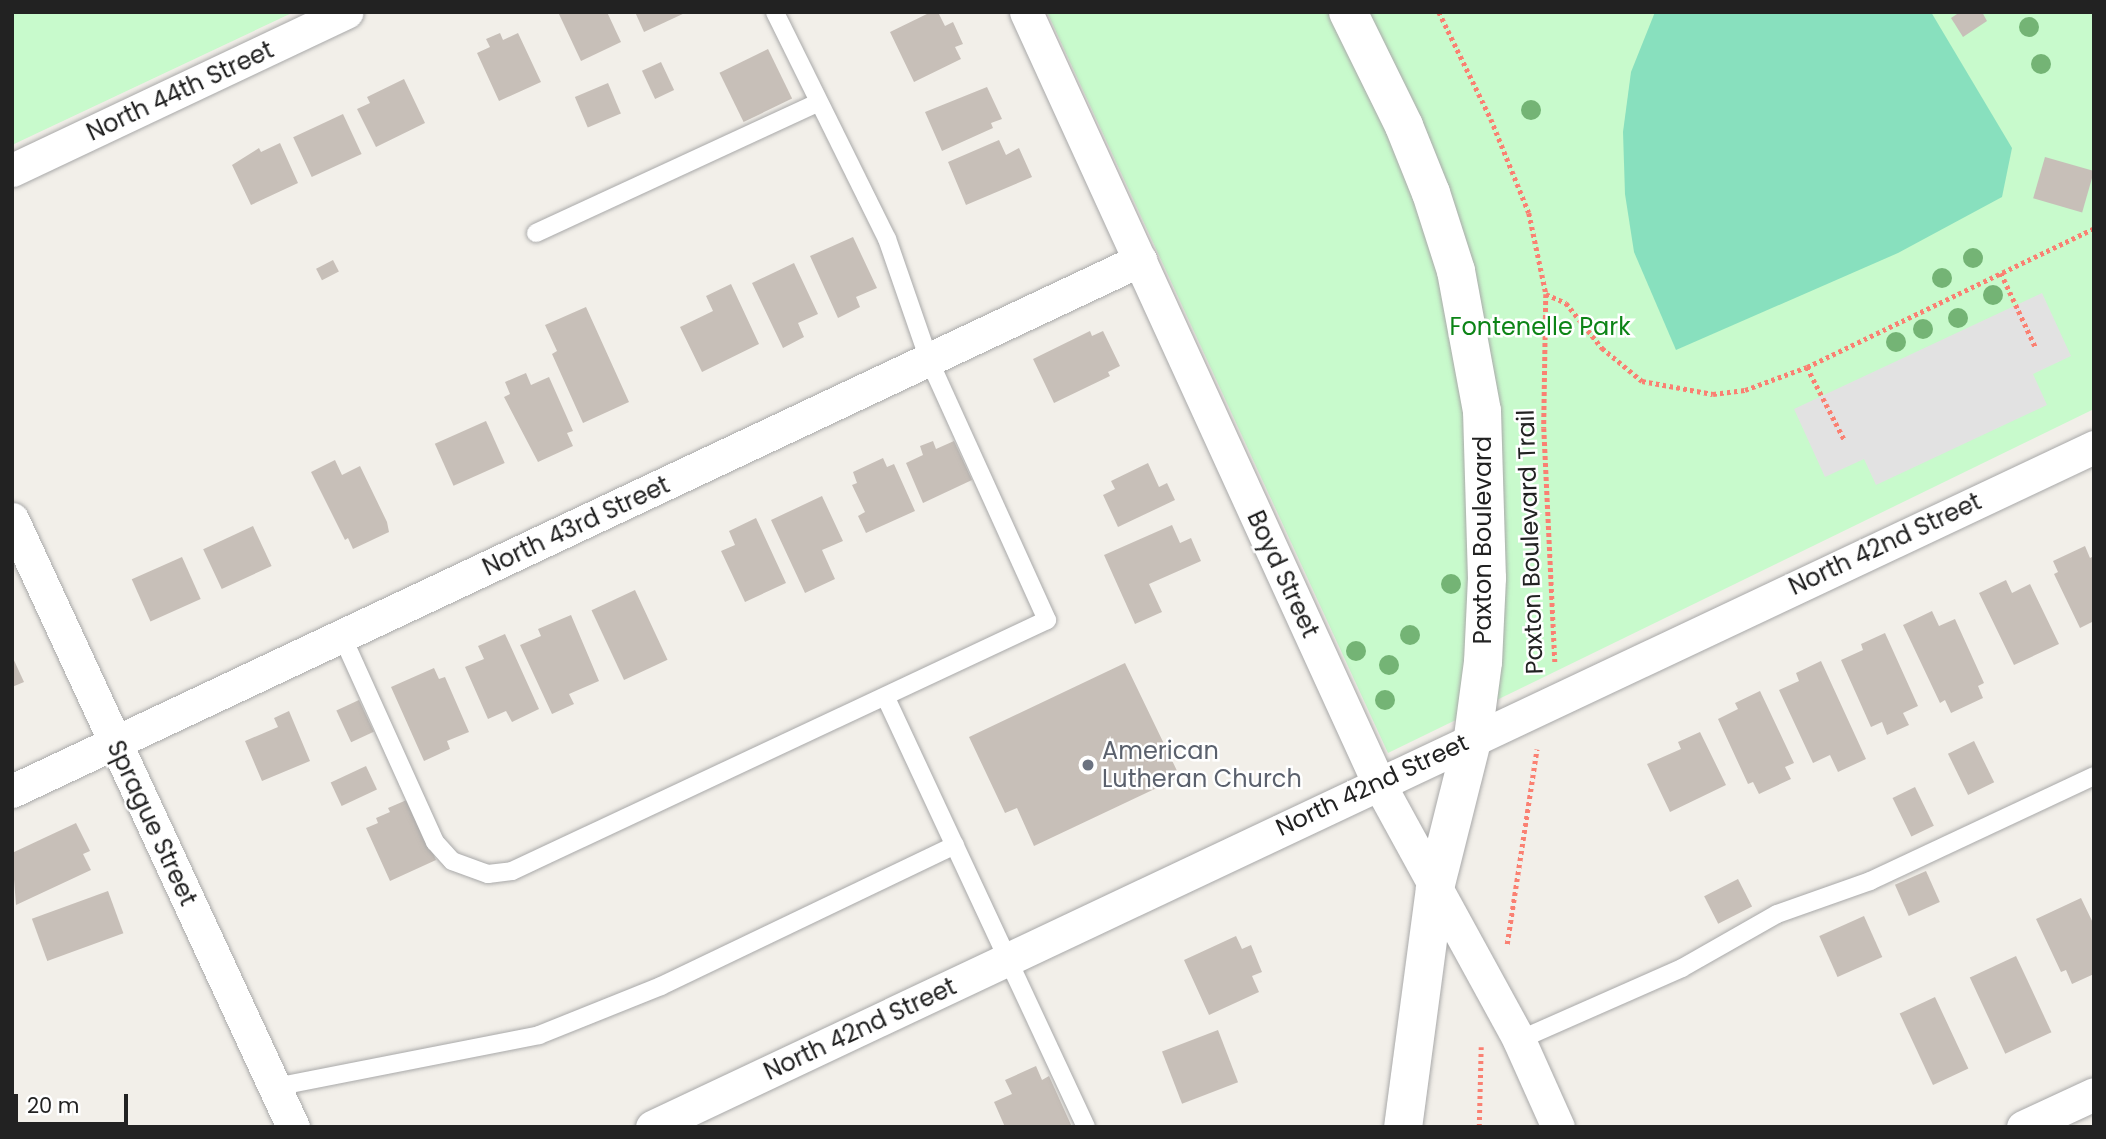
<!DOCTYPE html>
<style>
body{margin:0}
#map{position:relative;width:2106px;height:1139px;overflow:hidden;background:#f2efe9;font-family:Poppins,sans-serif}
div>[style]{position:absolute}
.park>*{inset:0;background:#c8facc}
.pitch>*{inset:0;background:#88e0be}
.parking>*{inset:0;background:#e2e2e2}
.building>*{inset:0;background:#c7bfb8;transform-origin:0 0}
.path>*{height:4.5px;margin-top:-2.25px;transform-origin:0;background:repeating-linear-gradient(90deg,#fa8072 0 3.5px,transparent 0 7px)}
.roads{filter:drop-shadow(0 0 2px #a9a9a9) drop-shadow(0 0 2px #a9a9a9)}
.service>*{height:18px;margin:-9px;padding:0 9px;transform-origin:9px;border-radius:9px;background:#fff}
.minor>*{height:33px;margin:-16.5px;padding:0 16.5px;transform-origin:16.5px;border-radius:16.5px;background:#fff}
.tertiary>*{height:38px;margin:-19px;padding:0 19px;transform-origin:19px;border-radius:19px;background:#fff}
.trees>*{width:20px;height:20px;margin:-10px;border-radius:50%;background:#74b475}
.dots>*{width:19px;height:19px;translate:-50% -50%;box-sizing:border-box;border:4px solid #fff;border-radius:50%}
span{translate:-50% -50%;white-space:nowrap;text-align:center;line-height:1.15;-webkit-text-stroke:5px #fff;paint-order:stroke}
.street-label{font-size:24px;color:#222}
.park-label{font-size:24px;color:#0c8416}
.worship-label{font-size:24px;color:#5b616d}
.left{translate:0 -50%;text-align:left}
.frame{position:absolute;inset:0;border:14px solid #222;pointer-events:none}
.scale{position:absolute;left:14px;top:1094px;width:114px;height:32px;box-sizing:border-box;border:4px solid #222;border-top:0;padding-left:9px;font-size:21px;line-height:24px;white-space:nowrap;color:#222;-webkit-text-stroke:5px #fff;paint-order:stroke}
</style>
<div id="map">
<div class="park">
<div style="clip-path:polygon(12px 12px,294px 12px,12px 145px)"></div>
<div style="clip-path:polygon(1047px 12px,2094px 12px,2094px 409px,1388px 753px)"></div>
</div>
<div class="pitch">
<div style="clip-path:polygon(1655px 12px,1931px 12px,2012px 148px,2002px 197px,1898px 253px,1676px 350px,1634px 252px,1625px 194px,1623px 132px,1631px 72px)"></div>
</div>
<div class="parking">
<div style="clip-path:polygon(2042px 293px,2071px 356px,2033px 374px,2047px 405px,1876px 485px,1864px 459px,1825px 477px,1794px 409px)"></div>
</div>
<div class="building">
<div style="clip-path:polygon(558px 12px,607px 12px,621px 42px,581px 61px)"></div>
<div style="clip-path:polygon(635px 12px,687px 12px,644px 32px)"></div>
<div style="clip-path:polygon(931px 12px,938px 12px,945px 26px,953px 22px,963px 44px,955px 47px,961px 59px,914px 82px,890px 32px)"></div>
<div style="clip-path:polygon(1960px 12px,1982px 12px,1987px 21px,1963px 37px,1951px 18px)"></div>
<div style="clip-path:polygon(500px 33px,503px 40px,518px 33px,541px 82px,499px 101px,477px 53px,490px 47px,486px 39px)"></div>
<div style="left:768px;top:49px;width:55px;height:54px;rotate:64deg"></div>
<div style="left:661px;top:62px;width:31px;height:21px;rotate:65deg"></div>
<div style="clip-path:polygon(404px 79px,425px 123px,376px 147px,357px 109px,370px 103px,367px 97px)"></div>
<div style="left:608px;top:83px;width:33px;height:36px;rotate:67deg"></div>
<div style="clip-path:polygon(987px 87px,1002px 119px,991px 123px,993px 128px,942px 151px,925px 112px)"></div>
<div style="left:343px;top:114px;width:44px;height:55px;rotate:65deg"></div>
<div style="clip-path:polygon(999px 140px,1006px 155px,1019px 148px,1032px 177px,966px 205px,948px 162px)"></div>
<div style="clip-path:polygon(280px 143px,298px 183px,251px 205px,232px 165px,259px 148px,261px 152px)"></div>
<div style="left:2045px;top:157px;width:51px;height:43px;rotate:16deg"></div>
<div style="clip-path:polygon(853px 237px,877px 288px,856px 297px,860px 307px,838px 318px,810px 256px)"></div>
<div style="left:333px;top:260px;width:13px;height:19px;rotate:63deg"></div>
<div style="clip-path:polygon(794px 263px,818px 314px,798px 323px,804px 337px,783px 348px,752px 283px)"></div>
<div style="clip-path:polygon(731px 284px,759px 344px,702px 372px,680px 327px,713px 311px,706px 296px)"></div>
<div style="clip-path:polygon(586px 307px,629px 402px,583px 423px,552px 354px,557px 351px,545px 325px)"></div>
<div style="clip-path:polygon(1090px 331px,1092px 336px,1103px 331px,1120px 366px,1108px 372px,1110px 376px,1054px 403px,1033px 359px)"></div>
<div style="clip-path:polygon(526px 373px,531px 385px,549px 377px,573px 431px,567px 433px,573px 446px,538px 462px,504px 397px,510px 394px,505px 382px)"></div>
<div style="left:486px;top:421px;width:46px;height:56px;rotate:66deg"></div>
<div style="clip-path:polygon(933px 441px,936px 449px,954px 441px,972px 480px,923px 503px,906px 463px,923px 455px,920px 446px)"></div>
<div style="clip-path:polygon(883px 458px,887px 467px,894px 464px,915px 511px,866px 533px,858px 516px,865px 512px,852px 485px,857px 483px,853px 472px)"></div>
<div style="clip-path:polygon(335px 460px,342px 475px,360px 466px,387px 522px,389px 532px,353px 549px,348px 538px,345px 540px,311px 472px)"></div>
<div style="clip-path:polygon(1148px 463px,1159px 487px,1167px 483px,1175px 500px,1118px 527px,1103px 495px,1115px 489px,1111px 481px)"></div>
<div style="clip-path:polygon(822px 496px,843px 541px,822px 550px,835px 579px,805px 593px,771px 520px)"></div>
<div style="clip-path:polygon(756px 518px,786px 583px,745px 602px,721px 551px,735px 545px,729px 531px)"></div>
<div style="clip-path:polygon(1172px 525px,1180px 543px,1191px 538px,1201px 561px,1149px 584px,1162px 612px,1135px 624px,1104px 555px)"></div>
<div style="left:253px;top:526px;width:44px;height:55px;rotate:65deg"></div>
<div style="clip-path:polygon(2085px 546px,2090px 558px,2094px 556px,2094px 621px,2080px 628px,2054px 574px,2058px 572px,2053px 561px)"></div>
<div style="left:182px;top:557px;width:46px;height:55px;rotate:66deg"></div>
<div style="clip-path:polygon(2006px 580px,2012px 593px,2030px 584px,2059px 644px,2014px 665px,1979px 593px)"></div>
<div style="left:635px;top:590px;width:77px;height:48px;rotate:65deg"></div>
<div style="clip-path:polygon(1932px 611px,1939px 626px,1955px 619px,1984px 683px,1978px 686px,1983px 698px,1951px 713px,1945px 700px,1940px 703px,1903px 625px)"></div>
<div style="clip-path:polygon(571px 615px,599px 681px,569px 694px,574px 704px,552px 714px,520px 645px,541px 636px,538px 629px)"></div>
<div style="clip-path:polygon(1885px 633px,1918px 706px,1903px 713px,1909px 725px,1887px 735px,1882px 722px,1871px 727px,1841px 660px,1863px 650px,1861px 644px)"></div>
<div style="clip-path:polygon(505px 634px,539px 709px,512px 722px,506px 711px,488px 719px,465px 667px,484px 659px,478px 646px)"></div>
<div style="clip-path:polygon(12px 656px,24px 682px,12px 687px)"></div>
<div style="clip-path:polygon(1821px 661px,1866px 759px,1838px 772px,1830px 755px,1813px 763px,1779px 690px,1799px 681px,1796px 673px)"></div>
<div style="clip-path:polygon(1125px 663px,1180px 777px,1034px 846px,1017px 808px,1005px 813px,969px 737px)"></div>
<div style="clip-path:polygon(434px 668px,439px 679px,445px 677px,469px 732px,447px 741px,450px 749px,424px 761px,391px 687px)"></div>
<div style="clip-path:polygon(1760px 691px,1794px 763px,1785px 767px,1791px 779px,1759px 794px,1753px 782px,1748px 784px,1718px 719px,1738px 709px,1735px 703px)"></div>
<div style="left:359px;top:700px;width:35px;height:25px;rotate:65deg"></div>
<div style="clip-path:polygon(289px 711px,310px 761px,262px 781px,245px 741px,278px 727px,274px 718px)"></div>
<div style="clip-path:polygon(1700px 732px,1726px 785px,1670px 812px,1647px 764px,1681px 749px,1678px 742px)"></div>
<div style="left:1974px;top:741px;width:46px;height:29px;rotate:64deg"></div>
<div style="left:366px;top:766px;width:26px;height:39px;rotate:65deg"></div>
<div style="left:1915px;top:787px;width:43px;height:25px;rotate:64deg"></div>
<div style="clip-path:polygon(409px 799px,436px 860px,390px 881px,366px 828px,378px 823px,376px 818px,390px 812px,388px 808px)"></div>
<div style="clip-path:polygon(76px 823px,90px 851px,83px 854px,91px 870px,16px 905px,12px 853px)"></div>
<div style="left:1926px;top:871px;width:34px;height:34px;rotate:66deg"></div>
<div style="left:1738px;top:879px;width:31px;height:38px;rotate:63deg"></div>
<div style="left:108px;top:891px;width:45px;height:81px;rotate:70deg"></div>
<div style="clip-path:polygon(2081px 898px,2094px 925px,2094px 974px,2072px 984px,2066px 970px,2061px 972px,2036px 919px)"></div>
<div style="left:1864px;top:916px;width:45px;height:49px;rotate:66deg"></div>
<div style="clip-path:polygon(1236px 936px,1242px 949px,1251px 945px,1262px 972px,1252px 976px,1259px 992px,1209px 1015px,1184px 960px)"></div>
<div style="left:2016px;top:956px;width:84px;height:51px;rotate:65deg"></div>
<div style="left:1935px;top:997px;width:79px;height:39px;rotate:65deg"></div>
<div style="left:1218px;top:1030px;width:56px;height:60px;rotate:69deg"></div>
<div style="clip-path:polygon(1036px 1066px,1042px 1080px,1049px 1076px,1072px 1127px,1005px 1127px,994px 1102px,1012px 1094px,1005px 1080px)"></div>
</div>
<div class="path">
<div style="left:1439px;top:12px;width:119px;rotate:64.1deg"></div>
<div style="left:1491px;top:119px;width:101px;rotate:68deg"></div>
<div style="left:1529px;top:213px;width:83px;rotate:78.1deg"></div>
<div style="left:1546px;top:294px;width:134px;rotate:90.9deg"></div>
<div style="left:1544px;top:428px;width:234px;rotate:87.3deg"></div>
<div style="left:2001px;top:273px;width:83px;rotate:65deg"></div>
<div style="left:1546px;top:294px;width:22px;rotate:24deg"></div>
<div style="left:1566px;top:303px;width:58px;rotate:51.3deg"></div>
<div style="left:1602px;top:348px;width:52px;rotate:39.5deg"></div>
<div style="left:1642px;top:381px;width:72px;rotate:10.4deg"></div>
<div style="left:1713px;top:394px;width:32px;rotate:-7deg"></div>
<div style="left:1745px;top:390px;width:66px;rotate:-20.4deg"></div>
<div style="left:1807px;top:367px;width:319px;rotate:-25.8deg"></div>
<div style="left:1807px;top:367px;width:81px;rotate:62.8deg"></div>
<div style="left:1507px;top:944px;width:197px;rotate:-81.3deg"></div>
<div style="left:1479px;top:1127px;width:80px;rotate:-88.6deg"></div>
</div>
<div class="roads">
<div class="service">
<div style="left:536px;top:233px;width:310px;rotate:-24.8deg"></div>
<div style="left:342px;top:636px;width:226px;rotate:65.7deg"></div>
<div style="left:435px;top:842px;width:25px;rotate:48deg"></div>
<div style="left:452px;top:861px;width:38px;rotate:20deg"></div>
<div style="left:488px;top:874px;width:24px;rotate:-7deg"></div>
<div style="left:512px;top:871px;width:591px;rotate:-25.13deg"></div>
<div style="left:1047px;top:620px;width:286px;rotate:-114.4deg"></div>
<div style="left:929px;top:360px;width:128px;rotate:-109.1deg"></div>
<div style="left:887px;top:239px;width:253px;rotate:-116.3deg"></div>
<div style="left:886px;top:698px;width:473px;rotate:65deg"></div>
<div style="left:1519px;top:1040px;width:178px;rotate:-23.8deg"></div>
<div style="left:1682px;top:968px;width:109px;rotate:-29.6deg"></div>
<div style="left:1777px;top:914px;width:99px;rotate:-19.5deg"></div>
<div style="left:1870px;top:881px;width:247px;rotate:-25.1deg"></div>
<div style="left:275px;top:1087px;width:269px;rotate:-11.1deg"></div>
<div style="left:539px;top:1035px;width:131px;rotate:-21.9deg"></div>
<div style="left:661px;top:986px;width:326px;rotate:-25.6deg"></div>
</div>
<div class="minor">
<div style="left:1026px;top:12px;width:847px;rotate:65.43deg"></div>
<div style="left:1378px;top:782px;width:294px;rotate:61.3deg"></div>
<div style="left:1519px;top:1040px;width:95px;rotate:65.9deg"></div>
<div style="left:12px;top:170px;width:370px;rotate:-25.3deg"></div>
<div style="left:12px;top:519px;width:670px;rotate:65.19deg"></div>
<div style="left:12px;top:791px;width:1247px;rotate:-25.21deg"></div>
<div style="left:652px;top:1127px;width:1594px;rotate:-25.25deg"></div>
<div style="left:2023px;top:1127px;width:78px;rotate:-24.9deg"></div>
</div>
<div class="tertiary">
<div style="left:1348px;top:12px;width:127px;rotate:63.8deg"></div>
<div style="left:1404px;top:126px;width:72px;rotate:68.1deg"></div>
<div style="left:1431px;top:193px;width:82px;rotate:72.2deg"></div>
<div style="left:1456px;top:271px;width:142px;rotate:79.5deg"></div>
<div style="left:1482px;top:411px;width:167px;rotate:88.3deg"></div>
<div style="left:1487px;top:578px;width:84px;rotate:92.7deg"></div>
<div style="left:1483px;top:662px;width:76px;rotate:97.6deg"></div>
<div style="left:1473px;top:737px;width:156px;rotate:104.1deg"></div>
<div style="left:1435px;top:888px;width:241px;rotate:97.6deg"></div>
</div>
</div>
<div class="trees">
<div style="left:2029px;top:27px"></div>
<div style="left:2041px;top:64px"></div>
<div style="left:1531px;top:110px"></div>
<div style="left:1973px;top:258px"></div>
<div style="left:1942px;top:278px"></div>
<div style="left:1993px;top:295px"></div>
<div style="left:1958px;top:318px"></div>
<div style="left:1923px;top:329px"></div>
<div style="left:1896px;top:342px"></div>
<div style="left:1451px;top:584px"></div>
<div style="left:1410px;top:635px"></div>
<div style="left:1356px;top:651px"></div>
<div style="left:1389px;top:665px"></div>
<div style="left:1385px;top:700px"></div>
</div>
<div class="dots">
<div style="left:1088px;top:765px;background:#6b7280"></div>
</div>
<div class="street-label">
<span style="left:180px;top:91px;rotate:-25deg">North 44th Street</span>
<span style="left:576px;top:526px;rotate:-25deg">North 43rd Street</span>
<span style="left:1483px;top:540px;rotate:-90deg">Paxton Boulevard</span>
<span style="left:1530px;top:542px;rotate:-92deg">Paxton Boulevard Trail</span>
<span style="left:1885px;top:544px;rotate:-25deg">North 42nd Street</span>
<span style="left:1283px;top:574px;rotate:65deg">Boyd Street</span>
<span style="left:1372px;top:785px;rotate:-25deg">North 42nd Street</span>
<span style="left:152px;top:823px;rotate:65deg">Sprague Street</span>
<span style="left:860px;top:1029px;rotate:-25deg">North 42nd Street</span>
</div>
<div class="park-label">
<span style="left:1540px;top:327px">Fontenelle Park</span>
</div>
<div class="worship-label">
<span class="left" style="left:1102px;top:765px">American<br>Lutheran Church</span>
</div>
<div class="frame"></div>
<div class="scale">20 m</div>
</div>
